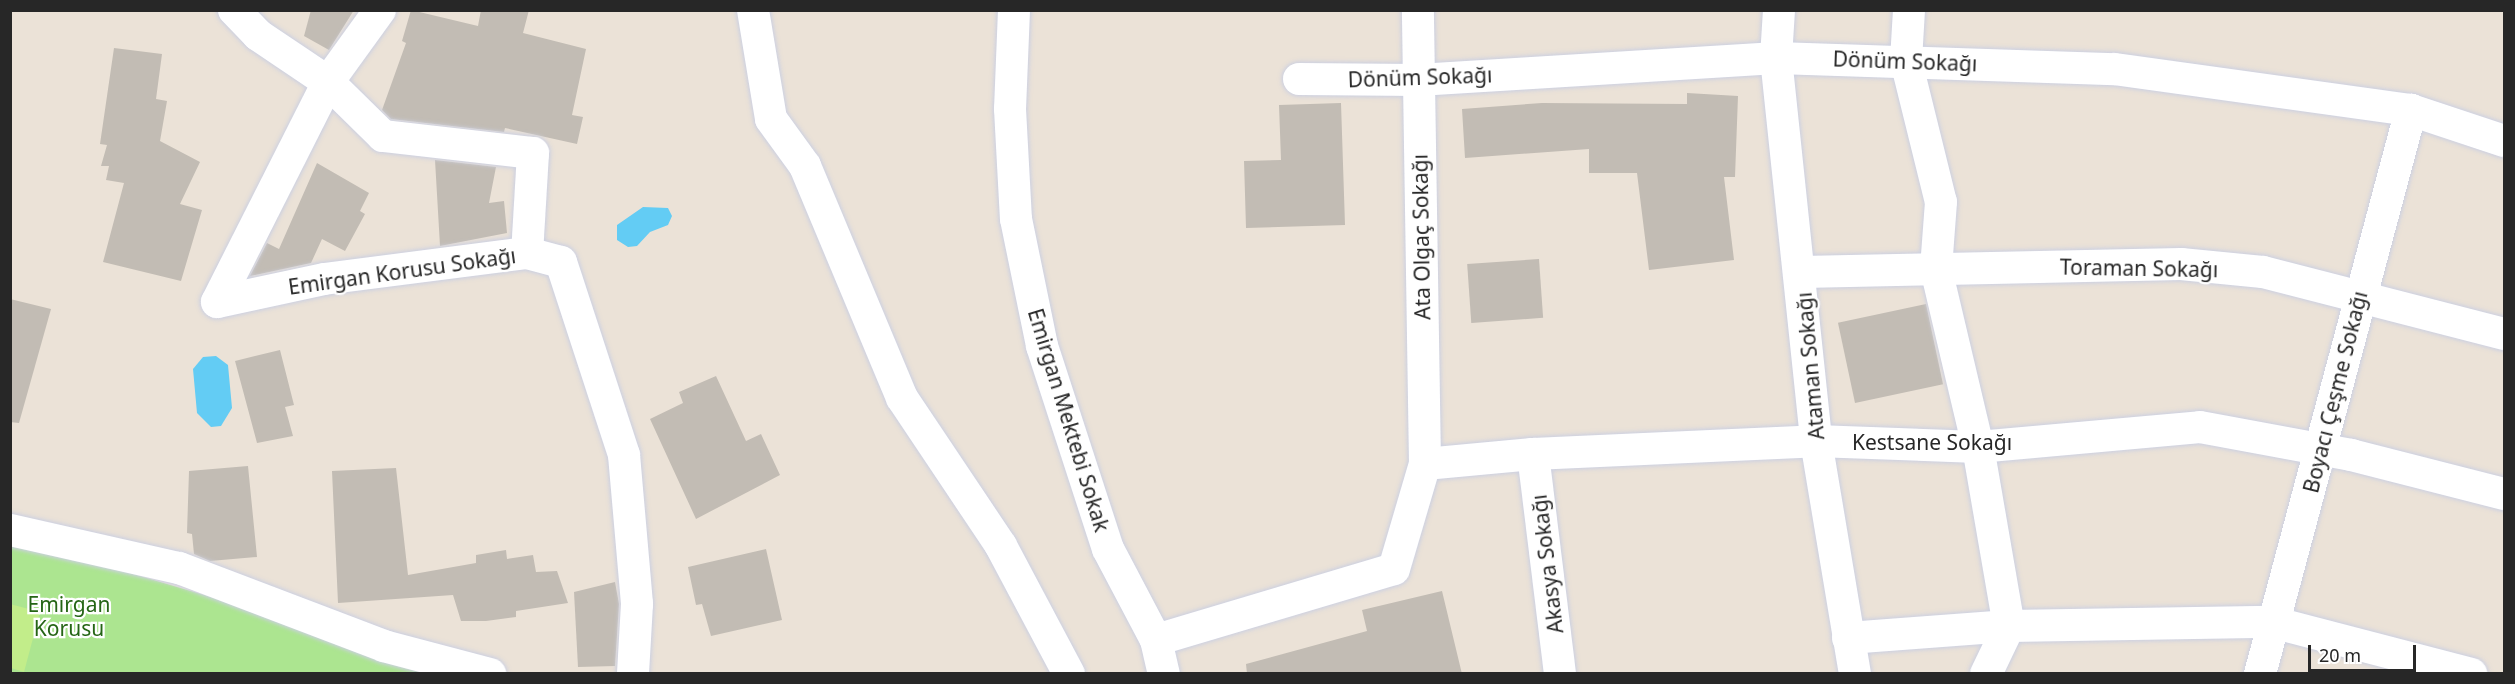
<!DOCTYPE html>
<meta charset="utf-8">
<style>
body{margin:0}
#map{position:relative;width:2515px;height:684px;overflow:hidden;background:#ebe2d7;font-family:"Noto Sans",sans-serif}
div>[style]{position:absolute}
.green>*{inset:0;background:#ace590}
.pitch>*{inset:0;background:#c2ed8a}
.water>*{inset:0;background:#63ccf4}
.building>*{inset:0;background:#c2bcb4;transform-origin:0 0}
.roads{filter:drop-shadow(0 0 2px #ccd0e1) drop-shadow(0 0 2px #ccd0e1)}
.street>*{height:32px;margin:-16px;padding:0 16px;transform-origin:16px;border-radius:16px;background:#fff}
span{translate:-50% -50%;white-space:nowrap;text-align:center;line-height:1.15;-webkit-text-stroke:4.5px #fff;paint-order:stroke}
.street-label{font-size:21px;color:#272727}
.park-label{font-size:21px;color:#256515}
.frame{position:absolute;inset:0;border:12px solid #272727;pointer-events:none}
.scale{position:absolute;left:2308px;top:645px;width:108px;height:27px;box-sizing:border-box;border:3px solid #272727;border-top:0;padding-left:8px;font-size:18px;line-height:21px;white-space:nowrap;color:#272727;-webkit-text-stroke:4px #fff;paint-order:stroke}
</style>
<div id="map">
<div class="green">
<div style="clip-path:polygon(11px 538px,468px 673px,11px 673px)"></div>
</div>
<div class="pitch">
<div style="clip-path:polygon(10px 604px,40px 612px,24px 672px,11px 668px)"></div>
</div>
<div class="water">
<div style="clip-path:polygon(643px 207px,668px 208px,672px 216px,668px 225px,650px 232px,637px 246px,628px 247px,617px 240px,617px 225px)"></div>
<div style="clip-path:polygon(216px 356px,228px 365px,232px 408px,221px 426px,211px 427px,197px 413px,193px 369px,203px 357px)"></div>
</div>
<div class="building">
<div style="clip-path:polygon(311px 10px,354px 10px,329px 50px,304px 36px)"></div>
<div style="clip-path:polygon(411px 10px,478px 26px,481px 10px,529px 10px,523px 33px,586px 49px,572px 115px,583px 117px,577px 144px,505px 128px,504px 132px,391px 119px,382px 110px,406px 43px,402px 41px)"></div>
<div style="clip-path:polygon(114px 48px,162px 54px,156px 99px,167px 101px,160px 141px,200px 162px,180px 204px,202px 210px,181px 281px,103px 262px,124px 183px,106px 180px,109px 166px,101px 166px,107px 145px,100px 144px)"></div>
<div style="clip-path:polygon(1687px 93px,1738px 96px,1735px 177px,1724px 177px,1734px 260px,1649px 270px,1637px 173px,1589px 173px,1589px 149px,1465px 158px,1462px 109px,1542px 103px,1687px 104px)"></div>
<div style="clip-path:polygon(1341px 103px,1345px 225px,1246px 228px,1244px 161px,1281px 160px,1279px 105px)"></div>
<div style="clip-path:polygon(435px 160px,496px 167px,489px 203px,504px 201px,507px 233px,440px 246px)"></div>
<div style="clip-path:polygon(317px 163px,369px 193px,360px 211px,365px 214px,345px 251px,322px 239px,311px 263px,250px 276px,267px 243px,279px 249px)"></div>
<div style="left:1539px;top:259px;width:59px;height:72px;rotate:86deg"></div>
<div style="clip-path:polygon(10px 299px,51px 309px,19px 423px,10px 422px)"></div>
<div style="left:1926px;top:304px;width:82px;height:90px;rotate:78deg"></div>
<div style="clip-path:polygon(280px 350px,294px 405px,285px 407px,293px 436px,257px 443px,235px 361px)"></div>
<div style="clip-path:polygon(716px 376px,746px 441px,761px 434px,780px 475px,696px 519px,650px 419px,683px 403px,679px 392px)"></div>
<div style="clip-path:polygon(248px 466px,257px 557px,210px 561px,194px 554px,192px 534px,187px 533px,189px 471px)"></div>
<div style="clip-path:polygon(396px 468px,408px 575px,476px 563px,476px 555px,506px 550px,507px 559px,533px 555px,536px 572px,557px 571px,568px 603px,516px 611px,516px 617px,486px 621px,461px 621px,453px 595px,338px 603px,332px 471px)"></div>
<div style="clip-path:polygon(766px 549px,782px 620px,711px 636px,702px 604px,696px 605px,688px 567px)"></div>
<div style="clip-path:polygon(615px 582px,619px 604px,615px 666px,578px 667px,574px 592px)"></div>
<div style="clip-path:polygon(1442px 591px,1462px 674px,1247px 674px,1246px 664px,1367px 631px,1362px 610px)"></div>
</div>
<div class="roads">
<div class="street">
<div style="left:234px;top:10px;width:35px;rotate:46deg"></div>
<div style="left:258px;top:35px;width:84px;rotate:33.9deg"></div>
<div style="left:328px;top:82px;width:77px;rotate:44.5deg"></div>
<div style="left:383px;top:136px;width:151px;rotate:6.5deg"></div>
<div style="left:533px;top:153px;width:100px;rotate:93.4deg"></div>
<div style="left:753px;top:10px;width:110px;rotate:80.6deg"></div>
<div style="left:771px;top:119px;width:58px;rotate:54.1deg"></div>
<div style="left:805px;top:166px;width:251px;rotate:67.3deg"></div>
<div style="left:902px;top:398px;width:178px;rotate:56.2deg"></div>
<div style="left:1001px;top:546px;width:145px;rotate:62deg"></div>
<div style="left:1014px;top:10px;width:99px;rotate:92.3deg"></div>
<div style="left:1010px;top:109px;width:110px;rotate:86.9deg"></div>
<div style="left:1016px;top:219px;width:130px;rotate:78.4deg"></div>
<div style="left:1042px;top:346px;width:213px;rotate:72deg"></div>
<div style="left:1108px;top:549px;width:103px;rotate:62.2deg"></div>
<div style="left:1156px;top:640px;width:35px;rotate:77deg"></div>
<div style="left:1779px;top:10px;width:48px;rotate:93.6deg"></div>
<div style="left:1776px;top:58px;width:385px;rotate:84deg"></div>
<div style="left:1816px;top:441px;width:236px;rotate:80.5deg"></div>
<div style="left:1909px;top:10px;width:51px;rotate:93.4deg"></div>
<div style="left:1906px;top:61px;width:145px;rotate:76.1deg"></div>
<div style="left:1941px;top:202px;width:67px;rotate:94.3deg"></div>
<div style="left:1936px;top:269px;width:183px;rotate:76.7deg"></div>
<div style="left:1978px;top:447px;width:182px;rotate:80.2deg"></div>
<div style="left:2009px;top:626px;width:263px;rotate:-0.9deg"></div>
<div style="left:2272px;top:622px;width:206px;rotate:14.6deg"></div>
<div style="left:1299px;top:79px;width:119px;rotate:0.5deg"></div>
<div style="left:1418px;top:80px;width:359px;rotate:-3.5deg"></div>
<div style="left:1776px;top:58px;width:339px;rotate:1.9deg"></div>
<div style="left:2115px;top:69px;width:299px;rotate:7.9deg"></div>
<div style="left:2411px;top:110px;width:98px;rotate:18.4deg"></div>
<div style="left:1802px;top:272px;width:379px;rotate:-1.2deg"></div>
<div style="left:2181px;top:264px;width:82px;rotate:5.6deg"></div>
<div style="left:2263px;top:272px;width:249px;rotate:14.4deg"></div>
<div style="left:217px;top:302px;width:109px;rotate:-12.1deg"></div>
<div style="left:324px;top:279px;width:205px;rotate:-7.3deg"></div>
<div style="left:527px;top:253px;width:35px;rotate:15deg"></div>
<div style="left:561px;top:262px;width:203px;rotate:71.9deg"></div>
<div style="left:624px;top:455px;width:150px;rotate:85deg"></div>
<div style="left:637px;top:604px;width:70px;rotate:93.3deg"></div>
<div style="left:217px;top:302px;width:246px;rotate:-63.2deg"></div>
<div style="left:328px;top:82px;width:89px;rotate:-54.2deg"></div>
<div style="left:1533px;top:454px;width:222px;rotate:83deg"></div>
<div style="left:1425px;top:464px;width:108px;rotate:-5.3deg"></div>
<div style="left:1533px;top:454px;width:283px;rotate:-2.6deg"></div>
<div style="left:1816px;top:441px;width:162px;rotate:2.1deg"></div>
<div style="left:1978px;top:447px;width:223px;rotate:-5.1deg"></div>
<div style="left:2200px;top:427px;width:154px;rotate:10.5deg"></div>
<div style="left:2351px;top:455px;width:158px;rotate:14.3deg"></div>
<div style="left:10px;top:530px;width:173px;rotate:12.7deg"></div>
<div style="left:179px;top:568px;width:219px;rotate:20.8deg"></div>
<div style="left:384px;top:646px;width:110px;rotate:14.8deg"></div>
<div style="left:1848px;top:638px;width:161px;rotate:-4.3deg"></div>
<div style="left:2009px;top:626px;width:53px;rotate:115.6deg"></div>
<div style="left:1156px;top:640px;width:248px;rotate:-16.6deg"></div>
<div style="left:1394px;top:569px;width:109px;rotate:-73.6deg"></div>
<div style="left:1425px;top:464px;width:454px;rotate:-90.9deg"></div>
<div style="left:2260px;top:674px;width:584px;rotate:-75.01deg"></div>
</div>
</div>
<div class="street-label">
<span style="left:1905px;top:61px;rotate:2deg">Dönüm Sokağı</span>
<span style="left:1420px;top:77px;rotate:-2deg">Dönüm Sokağı</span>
<span style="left:1421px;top:237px;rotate:-91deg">Ata Olgaç Sokağı</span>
<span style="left:2139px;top:268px;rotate:1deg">Toraman Sokağı</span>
<span style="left:402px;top:271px;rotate:-8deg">Emirgan Korusu Sokağı</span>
<span style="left:1810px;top:366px;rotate:-95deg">Ataman Sokağı</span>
<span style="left:2335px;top:392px;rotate:-76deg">Boyacı Çeşme Sokağı</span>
<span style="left:1069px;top:420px;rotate:73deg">Emirgan Mektebi Sokak</span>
<span style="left:1932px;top:442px">Kestsane Sokağı</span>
<span style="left:1547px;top:564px;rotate:-97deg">Akasya Sokağı</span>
</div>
<div class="park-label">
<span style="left:69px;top:616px">Emirgan<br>Korusu</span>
</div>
<div class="frame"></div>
<div class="scale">20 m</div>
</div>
